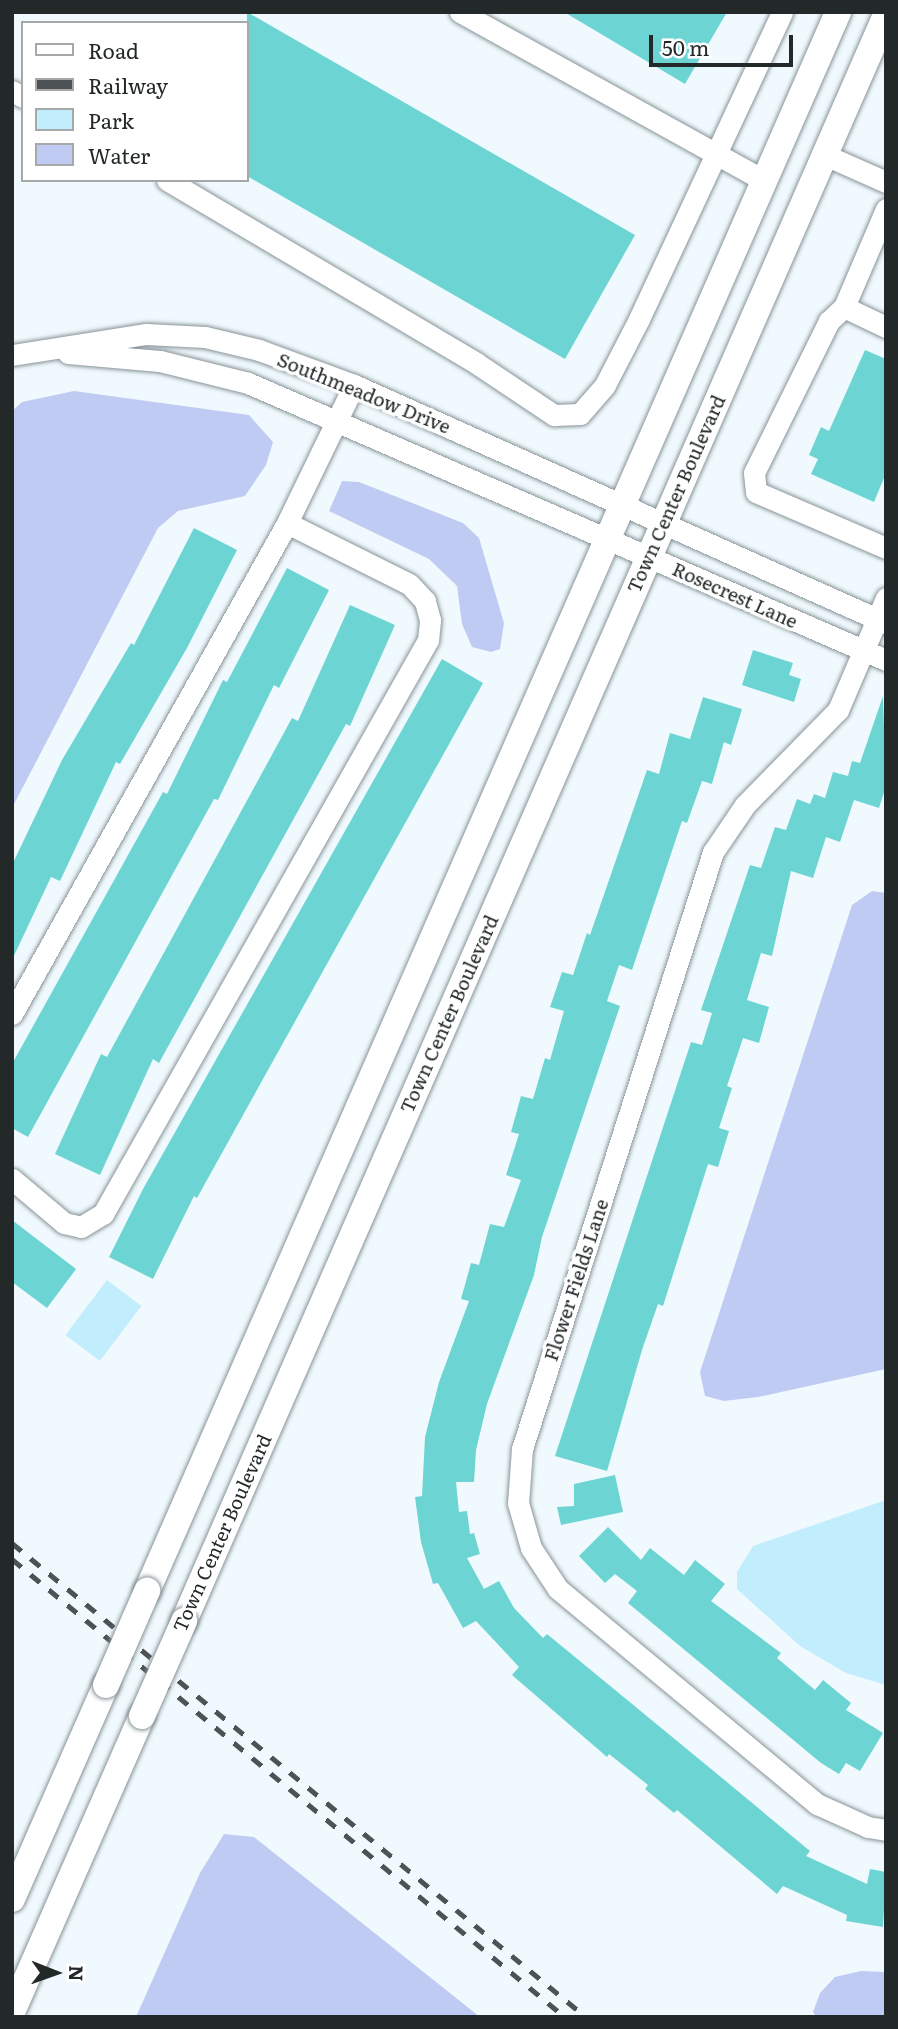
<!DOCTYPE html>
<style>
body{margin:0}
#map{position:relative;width:898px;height:2029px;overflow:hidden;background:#f0fafe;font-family:Literata,serif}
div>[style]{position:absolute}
.green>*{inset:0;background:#c1edfd;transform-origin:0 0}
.water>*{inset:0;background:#c0cbf3}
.building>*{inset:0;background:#6dd4d4}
.roads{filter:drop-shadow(0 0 2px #889398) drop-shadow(0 0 2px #889398)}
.minor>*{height:21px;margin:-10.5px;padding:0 10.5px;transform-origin:10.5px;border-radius:10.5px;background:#fff}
.major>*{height:26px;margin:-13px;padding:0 13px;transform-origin:13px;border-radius:13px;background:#fff}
.rail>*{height:5px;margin-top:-2.5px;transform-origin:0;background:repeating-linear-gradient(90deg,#4d5355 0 12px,transparent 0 24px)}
.bridges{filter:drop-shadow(0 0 2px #889398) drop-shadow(0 0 2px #889398)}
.major-bridge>*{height:26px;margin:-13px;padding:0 13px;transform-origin:13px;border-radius:13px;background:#fff}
span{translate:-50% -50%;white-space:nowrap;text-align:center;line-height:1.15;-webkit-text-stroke:7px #fff;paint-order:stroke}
.street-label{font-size:19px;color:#232829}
.frame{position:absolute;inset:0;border:14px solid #232829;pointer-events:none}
.legend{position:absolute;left:21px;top:21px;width:228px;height:161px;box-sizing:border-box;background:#fff;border:2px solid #a7a9a9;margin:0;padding:9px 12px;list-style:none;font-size:21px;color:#232829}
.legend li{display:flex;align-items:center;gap:14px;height:35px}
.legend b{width:35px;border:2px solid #a7a9a9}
.north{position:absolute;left:21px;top:1938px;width:70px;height:70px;-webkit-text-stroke:5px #fff;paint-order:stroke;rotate:91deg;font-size:19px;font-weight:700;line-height:28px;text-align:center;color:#232829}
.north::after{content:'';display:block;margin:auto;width:24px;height:32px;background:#232829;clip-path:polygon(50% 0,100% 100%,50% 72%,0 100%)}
.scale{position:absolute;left:649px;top:35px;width:144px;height:32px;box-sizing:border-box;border:4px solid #232829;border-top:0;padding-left:9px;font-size:21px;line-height:24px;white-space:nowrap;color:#232829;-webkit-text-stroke:5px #fff;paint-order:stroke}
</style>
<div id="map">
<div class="green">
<div style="left:107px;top:1280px;width:43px;height:69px;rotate:37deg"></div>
<div style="clip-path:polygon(886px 1500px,886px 1685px,846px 1673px,800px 1646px,737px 1589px,737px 1572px,753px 1546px)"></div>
</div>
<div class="water">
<div style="clip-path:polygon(74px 391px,249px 415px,273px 442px,266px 465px,245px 496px,178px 511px,158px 528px,12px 808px,12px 411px,22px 402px)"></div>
<div style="clip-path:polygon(342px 481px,359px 482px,463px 523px,479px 538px,504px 623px,500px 649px,491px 652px,472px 647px,462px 624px,457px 586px,429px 559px,329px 511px)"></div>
<div style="clip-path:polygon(872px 891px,886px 893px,886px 1369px,758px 1397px,724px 1401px,705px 1396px,700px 1372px,852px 905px)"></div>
<div style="clip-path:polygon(224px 1834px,254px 1837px,480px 2017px,136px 2017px,200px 1873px)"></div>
<div style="clip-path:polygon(861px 1971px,886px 1972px,886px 2017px,816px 2017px,813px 2012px,820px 1993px,835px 1977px)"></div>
</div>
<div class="building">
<div style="clip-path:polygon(247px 12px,635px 235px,565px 359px,247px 176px)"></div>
<div style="clip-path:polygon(564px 12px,727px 12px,685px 84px)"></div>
<div style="clip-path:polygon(865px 350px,886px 359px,886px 473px,874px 502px,811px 474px,818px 459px,809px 455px,821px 427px,829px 431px)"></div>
<div style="clip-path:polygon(194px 528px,237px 550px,187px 648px,120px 764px,116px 762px,60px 881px,51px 877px,12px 960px,12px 865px,62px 760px,131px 643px,134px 645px)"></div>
<div style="clip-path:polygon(287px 568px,329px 590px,279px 688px,274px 685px,218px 800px,214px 799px,28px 1137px,12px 1128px,12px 1064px,163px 792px,167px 794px,223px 680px,227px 682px)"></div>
<div style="clip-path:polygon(350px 605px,395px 625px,350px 726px,346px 724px,159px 1063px,153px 1059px,100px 1175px,55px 1154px,101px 1054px,107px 1057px,292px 718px,298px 721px)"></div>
<div style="clip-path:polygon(753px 650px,793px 663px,789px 675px,801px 679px,794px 702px,742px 685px)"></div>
<div style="clip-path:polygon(442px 659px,483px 683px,197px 1198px,194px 1196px,153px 1279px,109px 1257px,143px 1189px)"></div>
<div style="clip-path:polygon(883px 696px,886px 786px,879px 808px,854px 800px,840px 842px,826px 837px,813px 878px,791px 871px,772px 956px,761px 953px,747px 1000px,769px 1007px,759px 1043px,743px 1038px,727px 1086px,732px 1088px,719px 1128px,729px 1131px,718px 1167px,708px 1164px,663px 1306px,658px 1304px,642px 1350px,607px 1471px,555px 1456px,691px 1042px,702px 1045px,712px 1013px,701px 1010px,750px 865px,761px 868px,775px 827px,786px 830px,797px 799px,810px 804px,814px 794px,825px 798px,833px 772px,848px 776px,852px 761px,860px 763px)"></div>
<div style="clip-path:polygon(703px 697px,742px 709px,731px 745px,724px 742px,712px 784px,702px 781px,687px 823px,682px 821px,632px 970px,619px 965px,607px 1001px,620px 1006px,542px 1237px,534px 1275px,487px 1404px,476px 1450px,474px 1482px,456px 1482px,459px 1512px,467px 1511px,470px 1534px,474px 1533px,480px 1554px,467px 1558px,484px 1589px,499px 1581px,514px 1608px,543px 1638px,547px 1634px,716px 1773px,810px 1851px,806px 1856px,867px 1884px,870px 1869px,886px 1872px,883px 1927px,846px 1921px,847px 1915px,783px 1886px,777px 1894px,677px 1810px,674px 1813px,645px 1789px,648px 1785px,609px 1754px,607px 1757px,512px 1675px,519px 1667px,476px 1621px,463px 1628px,438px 1583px,433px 1584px,421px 1542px,415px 1497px,422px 1496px,425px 1437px,439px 1382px,469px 1301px,461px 1299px,471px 1263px,479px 1265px,490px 1224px,504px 1227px,521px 1180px,506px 1175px,519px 1134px,511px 1132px,521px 1096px,533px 1099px,545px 1058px,550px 1060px,564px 1011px,550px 1007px,562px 972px,573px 975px,587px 933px,590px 935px,647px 770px,659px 774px,670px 733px,690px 739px)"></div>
<div style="clip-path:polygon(12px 1220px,76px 1269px,47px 1308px,12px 1282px)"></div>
<div style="clip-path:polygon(615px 1475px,623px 1512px,561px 1525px,557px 1507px,574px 1506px,574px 1484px)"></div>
<div style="clip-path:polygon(608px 1527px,641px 1560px,650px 1548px,684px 1575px,695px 1560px,725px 1584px,711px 1601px,781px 1653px,777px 1658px,815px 1690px,823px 1680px,851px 1703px,846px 1710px,883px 1733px,860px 1771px,846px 1763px,839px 1774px,821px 1763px,628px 1603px,637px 1591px,615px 1574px,605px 1583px,579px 1556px)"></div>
</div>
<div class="roads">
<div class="minor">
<div style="left:460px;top:12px;width:349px;rotate:29deg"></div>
<div style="left:12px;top:91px;width:13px;rotate:29deg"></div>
<div style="left:825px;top:155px;width:67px;rotate:23.9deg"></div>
<div style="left:167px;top:180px;width:359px;rotate:30.6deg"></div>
<div style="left:476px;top:363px;width:94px;rotate:33.7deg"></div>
<div style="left:554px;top:415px;width:26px;rotate:-2deg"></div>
<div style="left:580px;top:414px;width:38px;rotate:-49deg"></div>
<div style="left:605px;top:385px;width:74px;rotate:-62.7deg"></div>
<div style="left:639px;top:319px;width:339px;rotate:-65deg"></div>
<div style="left:886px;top:209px;width:107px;rotate:113.2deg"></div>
<div style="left:844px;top:307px;width:47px;rotate:25.5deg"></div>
<div style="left:844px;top:307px;width:21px;rotate:137deg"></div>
<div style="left:829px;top:321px;width:169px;rotate:116.3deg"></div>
<div style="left:754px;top:473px;width:19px;rotate:84deg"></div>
<div style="left:756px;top:492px;width:142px;rotate:23.3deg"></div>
<div style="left:68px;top:353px;width:92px;rotate:5deg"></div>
<div style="left:160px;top:361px;width:91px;rotate:14deg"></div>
<div style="left:248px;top:383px;width:696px;rotate:23.47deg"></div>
<div style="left:12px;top:355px;width:136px;rotate:-8.9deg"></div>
<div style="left:146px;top:334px;width:59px;rotate:2.9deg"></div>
<div style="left:205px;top:337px;width:56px;rotate:13.5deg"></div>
<div style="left:259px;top:350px;width:101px;rotate:20.2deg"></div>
<div style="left:354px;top:385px;width:583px;rotate:24.1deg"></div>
<div style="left:886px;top:598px;width:122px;rotate:113.2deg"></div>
<div style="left:838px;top:710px;width:133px;rotate:134.4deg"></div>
<div style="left:745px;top:805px;width:57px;rotate:124.2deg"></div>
<div style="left:713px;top:852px;width:627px;rotate:107.74deg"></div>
<div style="left:522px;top:1449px;width:54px;rotate:94.2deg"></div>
<div style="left:518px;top:1503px;width:47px;rotate:73.9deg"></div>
<div style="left:531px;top:1548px;width:49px;rotate:56.6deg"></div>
<div style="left:558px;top:1589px;width:337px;rotate:39.7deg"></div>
<div style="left:817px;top:1804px;width:56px;rotate:24.3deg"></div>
<div style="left:868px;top:1827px;width:18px;rotate:9deg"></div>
<div style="left:12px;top:1014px;width:563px;rotate:-60.75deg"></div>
<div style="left:287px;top:523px;width:153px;rotate:-64.1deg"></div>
<div style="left:12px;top:1179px;width:68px;rotate:40.2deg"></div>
<div style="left:64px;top:1223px;width:17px;rotate:13deg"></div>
<div style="left:81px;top:1227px;width:26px;rotate:-31deg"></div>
<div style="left:103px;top:1214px;width:660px;rotate:-60.48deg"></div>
<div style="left:428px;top:640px;width:20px;rotate:-84deg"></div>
<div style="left:430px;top:620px;width:20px;rotate:-105deg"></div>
<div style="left:425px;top:601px;width:23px;rotate:-133deg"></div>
<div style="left:409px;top:584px;width:136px;rotate:-153.4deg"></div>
</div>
<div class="major">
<div style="left:147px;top:1591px;width:1724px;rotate:-66.36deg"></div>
<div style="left:184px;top:1621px;width:1753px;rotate:-66.39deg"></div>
<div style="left:12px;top:1899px;width:234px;rotate:-66.3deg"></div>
<div style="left:12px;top:2012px;width:323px;rotate:-66.3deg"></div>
</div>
</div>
<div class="rail">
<div style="left:12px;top:1543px;width:744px;rotate:39.55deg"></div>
<div style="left:12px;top:1559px;width:718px;rotate:39.63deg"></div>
</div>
<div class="bridges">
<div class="major-bridge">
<div style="left:106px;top:1685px;width:103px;rotate:-66.4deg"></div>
<div style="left:142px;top:1716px;width:104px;rotate:-66.1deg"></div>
</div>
</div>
<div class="street-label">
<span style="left:364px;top:393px;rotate:22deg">Southmeadow Drive</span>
<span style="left:676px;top:494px;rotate:-66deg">Town Center Boulevard</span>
<span style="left:735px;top:595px;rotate:24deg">Rosecrest Lane</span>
<span style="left:449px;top:1014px;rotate:-66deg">Town Center Boulevard</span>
<span style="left:576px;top:1280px;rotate:-72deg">Flower Fields Lane</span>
<span style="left:222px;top:1533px;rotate:-66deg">Town Center Boulevard</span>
</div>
<div class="frame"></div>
<ul class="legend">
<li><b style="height:9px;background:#fff"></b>Road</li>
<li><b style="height:9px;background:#4d5355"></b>Railway</li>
<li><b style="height:19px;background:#c1edfd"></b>Park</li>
<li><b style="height:19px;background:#c0cbf3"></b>Water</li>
</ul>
<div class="north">N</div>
<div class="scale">50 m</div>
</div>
